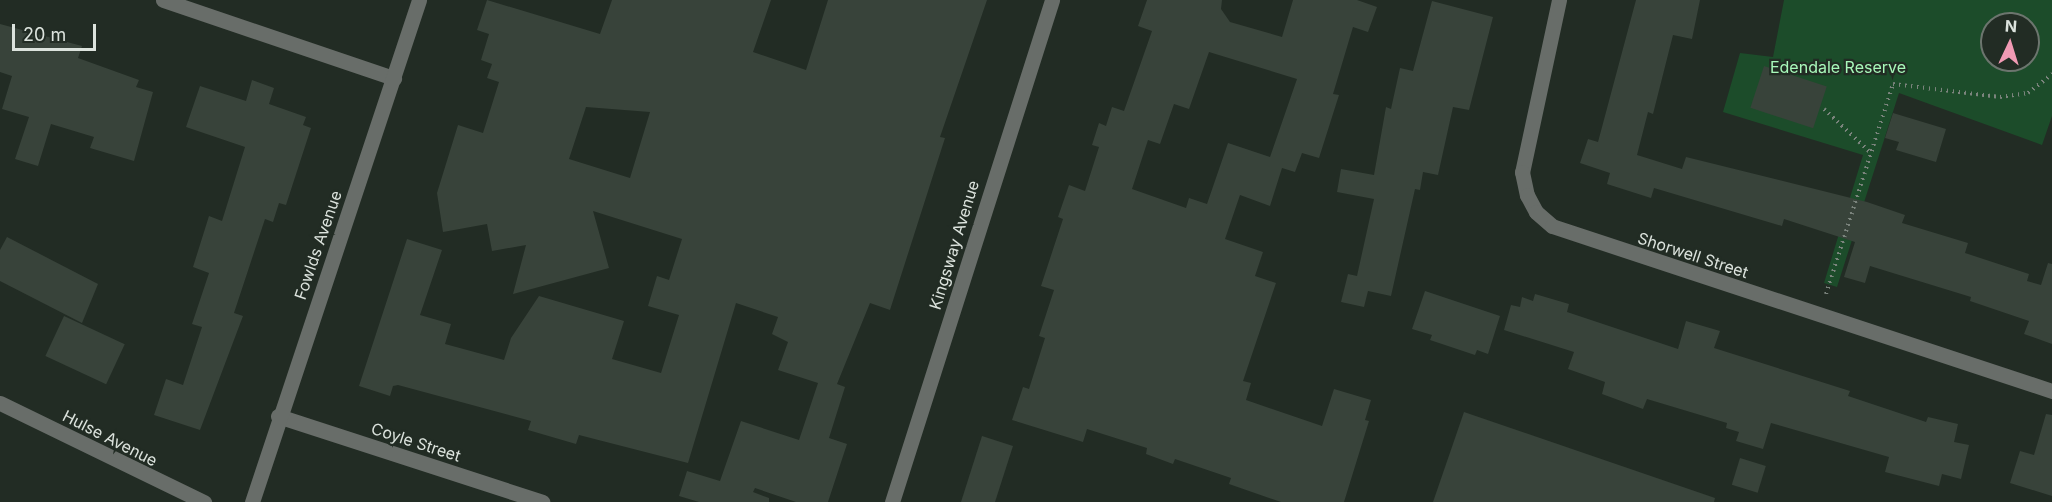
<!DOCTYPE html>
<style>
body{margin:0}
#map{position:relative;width:2052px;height:502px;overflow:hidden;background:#222c24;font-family:Inter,sans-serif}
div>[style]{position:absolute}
.green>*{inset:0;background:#1c4c2a}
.building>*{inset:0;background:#38433a;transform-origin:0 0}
.path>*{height:4px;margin-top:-2px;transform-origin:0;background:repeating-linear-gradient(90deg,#7b847d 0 1.5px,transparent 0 6px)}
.minor>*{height:15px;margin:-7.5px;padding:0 7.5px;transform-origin:7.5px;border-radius:7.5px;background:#686d69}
span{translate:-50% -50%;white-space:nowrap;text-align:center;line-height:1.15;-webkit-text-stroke:4.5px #222c24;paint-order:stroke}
.park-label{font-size:16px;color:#a8f8ba}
.street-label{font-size:16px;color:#dce3dd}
.north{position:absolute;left:1980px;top:12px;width:60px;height:60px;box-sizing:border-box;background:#222c24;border:2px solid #6c756e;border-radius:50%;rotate:4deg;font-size:16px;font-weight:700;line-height:24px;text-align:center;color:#dce3dd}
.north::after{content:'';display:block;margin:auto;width:21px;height:27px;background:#f19ab4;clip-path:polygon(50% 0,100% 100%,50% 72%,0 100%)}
.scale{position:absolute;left:12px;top:24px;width:84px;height:27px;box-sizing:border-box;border:3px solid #dce3dd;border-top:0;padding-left:8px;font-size:18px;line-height:21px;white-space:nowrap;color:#dce3dd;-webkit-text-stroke:4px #222c24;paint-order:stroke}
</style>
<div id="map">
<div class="green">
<div style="clip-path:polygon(evenodd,1784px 0,2052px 0,2052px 116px,2042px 145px,1899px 93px,1837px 287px,1824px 283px,1863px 155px,1723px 112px,1740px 53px,1773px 57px,1784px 0,1992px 24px,2028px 24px,2028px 60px,1992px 60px,1992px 24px)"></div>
</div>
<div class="building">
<div style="clip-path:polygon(evenodd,487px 0,600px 34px,612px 0,771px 0,753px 52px,806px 70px,828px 0,987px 0,940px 137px,945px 138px,890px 310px,870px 303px,837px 384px,845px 387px,829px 438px,847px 444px,828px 502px,796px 502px,755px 488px,753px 492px,769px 498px,769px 502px,699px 502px,679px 496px,687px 471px,720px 481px,741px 421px,799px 440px,818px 383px,778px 370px,788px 342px,772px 334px,778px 317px,736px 303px,688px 463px,579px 435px,576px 444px,528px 430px,531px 421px,398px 385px,393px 386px,390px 396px,359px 386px,407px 239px,442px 250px,420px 315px,451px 324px,445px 344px,504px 360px,511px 338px,539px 296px,624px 321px,612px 359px,661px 373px,679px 315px,648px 306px,657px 276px,669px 280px,682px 239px,593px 211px,609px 268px,513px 294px,526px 245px,492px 251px,487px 224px,443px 232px,437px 193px,458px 125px,483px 133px,499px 82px,487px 78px,492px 64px,481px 60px,489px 34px,477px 30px,487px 0,586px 107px,650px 112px,630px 178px,569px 159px,586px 107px)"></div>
<div style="clip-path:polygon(evenodd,1147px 0,1222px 0,1221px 9px,1230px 22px,1282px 37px,1293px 0,1357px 0,1377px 7px,1368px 32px,1353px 27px,1333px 94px,1339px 95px,1319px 158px,1302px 153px,1295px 172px,1282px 168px,1270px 206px,1240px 195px,1225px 239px,1263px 252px,1255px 276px,1276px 283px,1243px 381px,1251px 383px,1246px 400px,1322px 426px,1334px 389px,1371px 400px,1365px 420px,1369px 421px,1344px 502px,1281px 502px,1229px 484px,1231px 478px,1175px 459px,1173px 464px,1146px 454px,1147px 448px,1087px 429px,1083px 442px,1012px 420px,1023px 387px,1029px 389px,1045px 338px,1039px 336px,1054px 290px,1041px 286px,1063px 219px,1058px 217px,1069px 185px,1085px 191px,1099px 147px,1092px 145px,1099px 123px,1106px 126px,1112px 107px,1124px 111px,1152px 31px,1138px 26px,1147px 0,1209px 52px,1297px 79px,1270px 157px,1228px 143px,1207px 204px,1189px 198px,1186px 208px,1132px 189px,1148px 140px,1160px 144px,1174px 104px,1189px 109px,1209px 52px)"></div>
<div style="clip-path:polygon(1636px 0,1700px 0,1692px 39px,1673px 35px,1653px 114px,1648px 112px,1637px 155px,1682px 169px,1686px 157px,1867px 202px,1905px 215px,1902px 223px,1968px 243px,1965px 253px,2029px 274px,2027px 281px,2041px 285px,2048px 263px,2052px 264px,2052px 344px,2024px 334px,2029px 321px,1970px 301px,1971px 297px,1870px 266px,1865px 283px,1844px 277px,1855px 242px,1784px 219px,1782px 226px,1654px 188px,1651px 198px,1607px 184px,1610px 173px,1580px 163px,1588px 139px,1598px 142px)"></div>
<div style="clip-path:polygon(1432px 1px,1493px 17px,1469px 110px,1453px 107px,1438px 175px,1423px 172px,1420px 190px,1415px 189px,1391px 296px,1368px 291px,1364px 307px,1341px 302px,1348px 274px,1357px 276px,1374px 199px,1337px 192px,1341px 169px,1374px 175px,1386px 107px,1391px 109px,1400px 68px,1413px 71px)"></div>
<div style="clip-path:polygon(0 24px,82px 46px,78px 58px,139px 80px,136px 87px,153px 92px,134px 161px,90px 148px,94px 137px,51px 124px,38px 166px,15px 159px,29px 117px,2px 109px,12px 76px,0 72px)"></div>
<div style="left:1764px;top:66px;width:66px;height:44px;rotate:18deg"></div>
<div style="clip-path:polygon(252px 80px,274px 88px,269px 104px,306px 117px,303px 125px,311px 128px,286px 205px,279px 203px,273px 222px,265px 219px,234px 313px,243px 316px,200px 430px,154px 415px,166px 379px,183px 385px,202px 327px,192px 324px,209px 273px,193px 267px,209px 216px,222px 221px,245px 147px,186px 127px,200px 86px,246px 101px)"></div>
<div style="clip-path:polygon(1893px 113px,1946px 129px,1936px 162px,1896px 150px,1899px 142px,1885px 138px)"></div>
<div style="clip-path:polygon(7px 237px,98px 284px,82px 323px,0 281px,0 250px)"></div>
<div style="clip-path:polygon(1425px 291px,1500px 316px,1488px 354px,1477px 350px,1475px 355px,1430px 340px,1432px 335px,1412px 329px)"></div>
<div style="clip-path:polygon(1535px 294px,1569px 304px,1567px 312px,1678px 349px,1686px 321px,1720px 331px,1714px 348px,1850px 391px,1848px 396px,1926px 422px,1928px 417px,1958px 424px,1954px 442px,1969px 445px,1961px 479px,1942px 474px,1939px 486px,1885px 472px,1889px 457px,1771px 423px,1763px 449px,1736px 441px,1739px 432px,1726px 428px,1727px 423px,1647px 399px,1643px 409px,1602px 394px,1605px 382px,1568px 369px,1574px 352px,1504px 330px,1511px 305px,1520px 307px,1522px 297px,1533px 301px)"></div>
<div style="left:64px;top:316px;width:67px;height:44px;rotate:25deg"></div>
<div style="clip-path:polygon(1464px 412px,1715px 498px,1714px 502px,1433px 502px)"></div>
<div style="clip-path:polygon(2046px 414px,2052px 415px,2052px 496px,2010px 483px,2020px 451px,2034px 455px)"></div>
<div style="clip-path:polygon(982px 436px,1013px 446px,995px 502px,961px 502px)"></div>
<div style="left:1740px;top:458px;width:27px;height:28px;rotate:17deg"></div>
</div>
<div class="path">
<div style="left:1824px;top:109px;width:64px;rotate:43.1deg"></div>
<div style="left:1826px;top:294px;width:220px;rotate:-72.3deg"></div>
<div style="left:1893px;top:84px;width:108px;rotate:6.9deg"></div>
<div style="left:2000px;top:97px;width:28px;rotate:-8deg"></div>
<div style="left:2028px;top:93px;width:31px;rotate:-38deg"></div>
</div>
<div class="minor">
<div style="left:163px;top:0;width:244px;rotate:18.7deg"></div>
<div style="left:1559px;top:0;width:176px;rotate:102.1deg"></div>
<div style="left:1522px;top:172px;width:24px;rotate:78deg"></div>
<div style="left:1527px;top:195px;width:19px;rotate:62deg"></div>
<div style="left:1536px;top:212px;width:21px;rotate:41deg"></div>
<div style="left:1552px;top:226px;width:527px;rotate:18.26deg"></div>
<div style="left:0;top:403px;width:227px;rotate:25.9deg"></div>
<div style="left:278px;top:416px;width:278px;rotate:18deg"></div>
<div style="left:252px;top:502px;width:529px;rotate:-71.6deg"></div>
<div style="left:892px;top:502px;width:527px;rotate:-72.32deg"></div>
</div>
<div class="park-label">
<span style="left:1838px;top:67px">Edendale Reserve</span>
</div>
<div class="street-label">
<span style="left:318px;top:245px;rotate:-71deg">Fowlds Avenue</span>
<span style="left:954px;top:245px;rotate:-73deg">Kingsway Avenue</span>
<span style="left:1693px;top:255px;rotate:18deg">Shorwell Street</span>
<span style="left:110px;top:438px;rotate:27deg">Hulse Avenue</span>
<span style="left:416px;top:442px;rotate:18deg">Coyle Street</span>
</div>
<div class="north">N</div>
<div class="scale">20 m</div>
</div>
